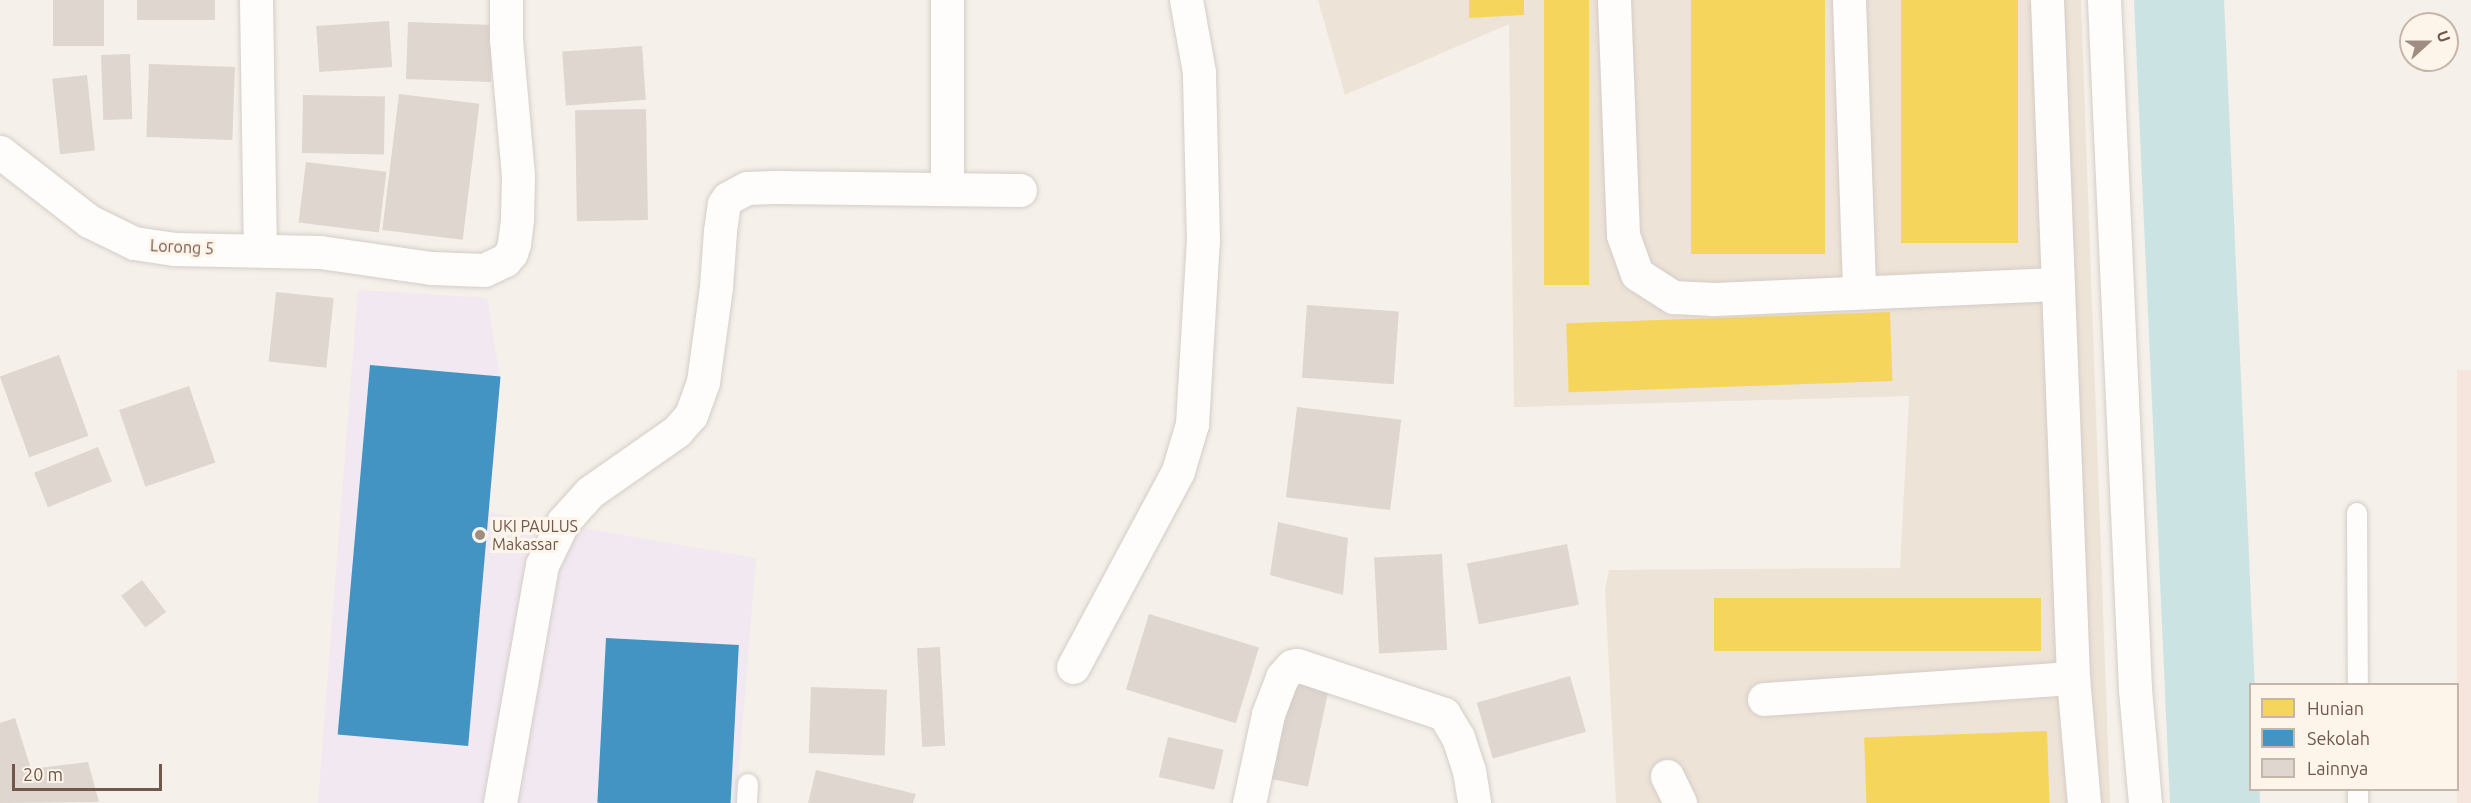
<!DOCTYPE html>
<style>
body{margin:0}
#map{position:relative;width:2471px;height:803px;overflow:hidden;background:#f5f0e9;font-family:Ubuntu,sans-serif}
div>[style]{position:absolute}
.residential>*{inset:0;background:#eee3d7}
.commercial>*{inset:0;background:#f5e5dd;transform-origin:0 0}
.education>*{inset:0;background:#f1e8f1}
.homes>*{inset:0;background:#f6d55c;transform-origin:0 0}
.schools>*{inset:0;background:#4393c3;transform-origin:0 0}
.river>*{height:90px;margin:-45px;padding:0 45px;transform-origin:45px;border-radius:45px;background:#cce3e4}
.building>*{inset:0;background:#ded6cf;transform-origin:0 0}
.roads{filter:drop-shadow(0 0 2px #d4cdc7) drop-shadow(0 0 2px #d4cdc7)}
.lane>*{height:20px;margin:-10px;padding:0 10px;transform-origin:10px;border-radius:10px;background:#fefdfc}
.street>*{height:33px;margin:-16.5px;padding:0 16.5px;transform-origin:16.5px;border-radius:16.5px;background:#fefdfc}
.dots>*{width:16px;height:16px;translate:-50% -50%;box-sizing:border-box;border:3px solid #fef5ea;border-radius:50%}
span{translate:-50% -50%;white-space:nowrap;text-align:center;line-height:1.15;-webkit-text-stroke:6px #fef5ea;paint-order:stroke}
.street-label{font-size:16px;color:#71584b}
.poi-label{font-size:16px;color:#71584b}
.left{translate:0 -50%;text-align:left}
.legend{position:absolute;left:2249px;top:683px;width:210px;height:108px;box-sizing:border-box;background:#fef5ea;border:2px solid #c6b6aa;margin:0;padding:8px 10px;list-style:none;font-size:18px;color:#71584b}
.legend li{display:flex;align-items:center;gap:12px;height:30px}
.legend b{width:30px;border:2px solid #c6b6aa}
.north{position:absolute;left:2399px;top:12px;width:60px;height:60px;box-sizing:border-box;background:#fef5ea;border:2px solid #c6b6aa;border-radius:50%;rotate:69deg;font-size:16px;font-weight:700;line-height:24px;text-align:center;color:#71584b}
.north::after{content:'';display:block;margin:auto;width:21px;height:27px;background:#9f8d82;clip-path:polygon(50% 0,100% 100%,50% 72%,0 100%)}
.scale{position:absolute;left:12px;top:764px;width:150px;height:27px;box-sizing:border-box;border:3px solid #71584b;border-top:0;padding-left:8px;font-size:18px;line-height:21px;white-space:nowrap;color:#71584b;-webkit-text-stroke:4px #fef5ea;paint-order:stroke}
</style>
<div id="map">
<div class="residential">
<div style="clip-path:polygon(1318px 0,2081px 0,2110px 803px,1616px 803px,1605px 590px,1609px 570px,1900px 568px,1909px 396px,1514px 407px,1509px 24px,1345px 95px)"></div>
</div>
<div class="commercial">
<div style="left:2471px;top:370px;width:433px;height:14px;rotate:90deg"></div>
</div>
<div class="education">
<div style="clip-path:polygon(358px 290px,487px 298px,500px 377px,488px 512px,756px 558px,736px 803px,318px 803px)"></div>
</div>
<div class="homes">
<div style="clip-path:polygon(1469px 0,1524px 0,1524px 15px,1469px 18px)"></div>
<div style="left:1544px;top:0;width:45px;height:285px"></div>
<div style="left:1691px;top:0;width:134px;height:254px"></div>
<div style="left:1901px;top:0;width:117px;height:243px"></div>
<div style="left:1890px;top:312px;width:69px;height:324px;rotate:88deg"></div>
<div style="left:2041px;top:598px;width:53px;height:327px;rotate:90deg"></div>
<div style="left:2047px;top:731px;width:72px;height:183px;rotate:88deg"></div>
</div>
<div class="schools">
<div style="left:370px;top:365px;width:131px;height:371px;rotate:5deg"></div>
<div style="left:606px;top:638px;width:133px;height:165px;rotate:3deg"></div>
</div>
<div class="river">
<div style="left:2179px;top:0;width:804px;rotate:87.43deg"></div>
</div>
<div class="building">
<div style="left:53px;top:0;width:51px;height:46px"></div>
<div style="left:137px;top:0;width:78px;height:20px"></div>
<div style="left:389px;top:21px;width:46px;height:73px;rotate:86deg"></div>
<div style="left:408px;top:22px;width:85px;height:57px;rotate:2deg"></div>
<div style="left:642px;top:46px;width:54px;height:80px;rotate:86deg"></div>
<div style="left:130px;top:54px;width:65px;height:29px;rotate:88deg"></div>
<div style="left:149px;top:64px;width:86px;height:73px;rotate:2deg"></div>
<div style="left:87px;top:75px;width:76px;height:35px;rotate:84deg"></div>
<div style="left:399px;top:94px;width:81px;height:137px;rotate:7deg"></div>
<div style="left:303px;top:95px;width:82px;height:58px;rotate:1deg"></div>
<div style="left:646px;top:109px;width:111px;height:71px;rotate:89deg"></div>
<div style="left:306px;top:162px;width:81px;height:61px;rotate:7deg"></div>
<div style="left:276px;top:292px;width:58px;height:70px;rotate:6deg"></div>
<div style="left:1307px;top:305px;width:92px;height:73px;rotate:4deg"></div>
<div style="left:59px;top:355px;width:86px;height:63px;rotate:70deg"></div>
<div style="left:189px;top:386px;width:81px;height:74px;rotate:71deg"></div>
<div style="left:1297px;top:407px;width:105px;height:91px;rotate:7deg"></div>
<div style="left:98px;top:447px;width:37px;height:69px;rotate:68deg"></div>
<div style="clip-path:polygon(1278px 522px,1348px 538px,1343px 595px,1270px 575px)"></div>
<div style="left:1567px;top:544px;width:62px;height:102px;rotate:79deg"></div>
<div style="left:1442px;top:554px;width:96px;height:68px;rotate:87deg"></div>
<div style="left:142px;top:580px;width:40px;height:26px;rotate:53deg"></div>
<div style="left:1149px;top:614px;width:115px;height:79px;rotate:17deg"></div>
<div style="left:940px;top:647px;width:99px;height:23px;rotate:87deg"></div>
<div style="left:1570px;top:676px;width:58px;height:97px;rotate:74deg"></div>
<div style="left:1292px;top:679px;width:38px;height:102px;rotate:12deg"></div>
<div style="left:811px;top:687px;width:76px;height:66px;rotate:2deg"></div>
<div style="clip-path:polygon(15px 718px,31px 769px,88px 762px,99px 802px,0 803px,0 723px)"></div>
<div style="left:1168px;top:737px;width:57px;height:41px;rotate:13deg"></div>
<div style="clip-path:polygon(816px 770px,916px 794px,913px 803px,808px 803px)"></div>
</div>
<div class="roads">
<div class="lane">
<div style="left:2357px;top:513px;width:171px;rotate:89.7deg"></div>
<div style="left:2358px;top:790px;width:13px;rotate:90deg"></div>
<div style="left:747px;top:803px;width:19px;rotate:-87deg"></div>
</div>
<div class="street">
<div style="left:256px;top:0;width:249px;rotate:89.1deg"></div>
<div style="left:947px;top:0;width:188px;rotate:90deg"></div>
<div style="left:1614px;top:0;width:235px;rotate:87.8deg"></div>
<div style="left:1623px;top:235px;width:41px;rotate:70.3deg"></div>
<div style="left:1637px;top:274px;width:43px;rotate:32.6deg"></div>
<div style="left:1673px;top:297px;width:41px;rotate:2.8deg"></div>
<div style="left:1714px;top:299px;width:343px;rotate:-2.5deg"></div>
<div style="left:1849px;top:0;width:292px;rotate:88deg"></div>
<div style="left:2047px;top:0;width:678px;rotate:87.8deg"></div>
<div style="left:2073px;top:678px;width:125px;rotate:85deg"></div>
<div style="left:2104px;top:0;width:690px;rotate:87.42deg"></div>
<div style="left:2135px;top:689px;width:114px;rotate:85deg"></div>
<div style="left:0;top:152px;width:113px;rotate:37.8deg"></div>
<div style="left:89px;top:221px;width:50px;rotate:26.1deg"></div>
<div style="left:134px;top:243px;width:40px;rotate:8.5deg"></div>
<div style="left:174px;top:249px;width:146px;rotate:1.2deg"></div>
<div style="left:320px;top:252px;width:112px;rotate:8.2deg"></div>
<div style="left:431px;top:268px;width:53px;rotate:2.2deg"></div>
<div style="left:484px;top:270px;width:23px;rotate:-25deg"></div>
<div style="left:505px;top:260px;width:9px;rotate:-49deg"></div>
<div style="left:511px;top:253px;width:9px;rotate:-72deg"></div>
<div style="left:514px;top:244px;width:26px;rotate:-83deg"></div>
<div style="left:517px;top:218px;width:42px;rotate:-88.6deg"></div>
<div style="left:518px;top:176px;width:137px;rotate:-95deg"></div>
<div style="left:506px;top:40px;width:40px;rotate:-90deg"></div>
<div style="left:1073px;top:667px;width:222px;rotate:-61.8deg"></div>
<div style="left:1178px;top:471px;width:49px;rotate:-73.4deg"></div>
<div style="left:1192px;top:424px;width:183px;rotate:-86.6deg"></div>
<div style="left:1203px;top:241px;width:169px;rotate:-91.4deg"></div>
<div style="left:1199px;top:72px;width:73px;rotate:-100.2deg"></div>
<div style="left:1764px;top:699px;width:310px;rotate:-3.9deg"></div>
<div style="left:1667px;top:776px;width:30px;rotate:64deg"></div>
<div style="left:500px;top:803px;width:242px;rotate:-80deg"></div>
<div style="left:542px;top:565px;width:48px;rotate:-64deg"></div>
<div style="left:563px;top:522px;width:40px;rotate:-48deg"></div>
<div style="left:590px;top:492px;width:106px;rotate:-35deg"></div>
<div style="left:677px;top:431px;width:21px;rotate:-49deg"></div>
<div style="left:691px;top:415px;width:35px;rotate:-70deg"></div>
<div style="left:703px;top:382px;width:96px;rotate:-82.2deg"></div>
<div style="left:716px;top:287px;width:56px;rotate:-85.9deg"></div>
<div style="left:720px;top:231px;width:27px;rotate:-82deg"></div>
<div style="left:724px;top:204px;width:7px;rotate:-56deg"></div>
<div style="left:728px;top:198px;width:21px;rotate:-28deg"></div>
<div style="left:747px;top:188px;width:26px;rotate:-2deg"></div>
<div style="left:773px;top:187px;width:247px;rotate:0.7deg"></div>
<div style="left:1249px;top:803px;width:91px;rotate:-77.9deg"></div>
<div style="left:1268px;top:714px;width:40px;rotate:-69deg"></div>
<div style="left:1282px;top:677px;width:15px;rotate:-48deg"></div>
<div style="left:1292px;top:666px;width:5px;rotate:-11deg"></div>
<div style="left:1297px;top:665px;width:155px;rotate:18.4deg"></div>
<div style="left:1444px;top:714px;width:27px;rotate:59deg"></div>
<div style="left:1458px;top:737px;width:35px;rotate:72deg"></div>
<div style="left:1469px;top:770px;width:33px;rotate:81deg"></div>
</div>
</div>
<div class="dots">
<div style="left:480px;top:535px;background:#9f8d82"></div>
</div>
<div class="street-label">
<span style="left:182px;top:247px;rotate:3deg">Lorong 5</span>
</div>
<div class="poi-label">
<span class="left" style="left:492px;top:535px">UKI PAULUS<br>Makassar</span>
</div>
<ul class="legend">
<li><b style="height:16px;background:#f6d55c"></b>Hunian</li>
<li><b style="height:16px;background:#4393c3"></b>Sekolah</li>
<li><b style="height:16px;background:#ded6cf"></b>Lainnya</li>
</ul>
<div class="north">U</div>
<div class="scale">20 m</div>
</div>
